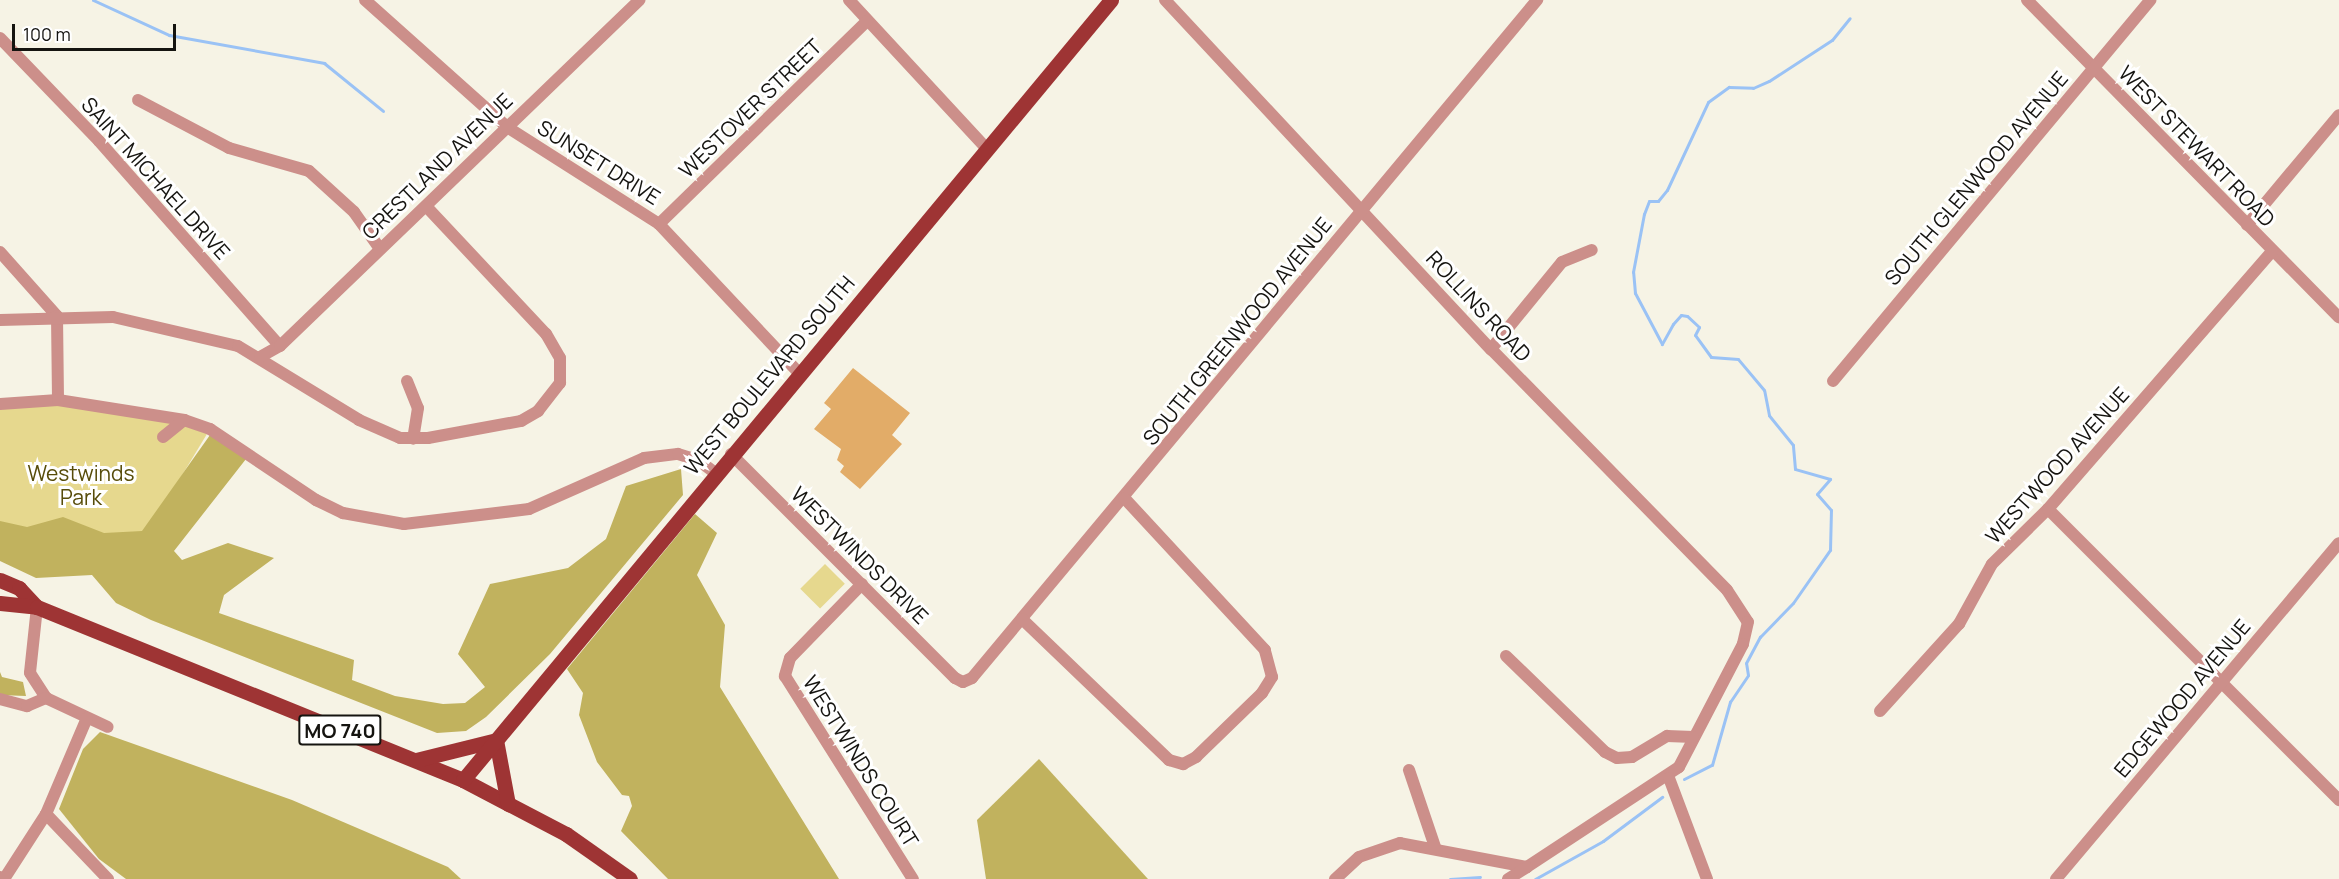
<!DOCTYPE html>
<style>
body{margin:0}
#map{position:relative;width:2339px;height:879px;overflow:hidden;background:#f6f3e5;font-family:Manrope,sans-serif}
div>[style]{position:absolute}
.green>*{inset:0;background:#e6d88e;transform-origin:0 0}
.forest>*{inset:0;background:#c1b25e}
.stream>*{height:3px;margin:-1.5px;padding:0 1.5px;transform-origin:1.5px;border-radius:1.5px;background:#9ac2f5}
.building>*{inset:0;background:#e2ac68}
.minor>*{height:12px;margin:-6px;padding:0 6px;transform-origin:6px;border-radius:6px;background:#cc8f8a}
.major>*{height:15px;margin:-7.5px;padding:0 7.5px;transform-origin:7.5px;border-radius:7.5px;background:#9e3434}
span{translate:-50% -50%;white-space:nowrap;text-align:center;line-height:1.15;-webkit-text-stroke:6px #fff;paint-order:stroke}
.shield-label span{padding:2px 4px;background:#fff;border:2px solid;border-radius:4px;-webkit-text-stroke-width:0}
.shield-label{font-size:20px;color:#151410;font-weight:700}
.street-label{font-size:21px;color:#151410}
.park-label{font-size:21px;color:#574c09}
.scale{position:absolute;left:12px;top:24px;width:164px;height:27px;box-sizing:border-box;border:3px solid #151410;border-top:0;padding-left:8px;font-size:18px;line-height:21px;white-space:nowrap;color:#151410;-webkit-text-stroke:4px #fff;paint-order:stroke}
</style>
<div id="map">
<div class="green">
<div style="clip-path:polygon(58px 400px,210px 429px,118px 581px,0 537px,0 404px)"></div>
<div style="left:825px;top:564px;width:28px;height:35px;rotate:45deg"></div>
</div>
<div class="forest">
<div style="clip-path:polygon(210px 435px,246px 459px,174px 551px,182px 560px,228px 543px,274px 558px,224px 595px,219px 613px,354px 660px,352px 680px,395px 696px,443px 704px,465px 703px,485px 687px,458px 654px,490px 584px,568px 568px,606px 539px,626px 486px,681px 469px,683px 495px,550px 654px,486px 717px,466px 731px,437px 733px,151px 620px,116px 603px,92px 575px,36px 578px,0 561px,0 521px,27px 527px,63px 517px,104px 533px,142px 531px)"></div>
<div style="clip-path:polygon(695px 514px,717px 533px,697px 575px,725px 625px,720px 687px,839px 879px,668px 879px,621px 831px,632px 806px,629px 796px,622px 795px,597px 762px,579px 715px,583px 693px,567px 669px)"></div>
<div style="clip-path:polygon(0 672px,2px 677px,23px 682px,26px 696px,0 695px)"></div>
<div style="clip-path:polygon(100px 732px,292px 800px,448px 867px,461px 879px,126px 879px,99px 859px,59px 809px,83px 749px)"></div>
<div style="clip-path:polygon(1039px 759px,1148px 879px,986px 879px,977px 820px)"></div>
</div>
<div class="stream">
<div style="left:93px;top:0;width:84px;rotate:24.7deg"></div>
<div style="left:169px;top:35px;width:158px;rotate:10.2deg"></div>
<div style="left:324px;top:63px;width:76px;rotate:39.1deg"></div>
<div style="left:1684px;top:779px;width:31px;rotate:-27deg"></div>
<div style="left:1712px;top:765px;width:66px;rotate:-74.1deg"></div>
<div style="left:1730px;top:702px;width:32px;rotate:-56deg"></div>
<div style="left:1748px;top:675px;width:12px;rotate:-99deg"></div>
<div style="left:1746px;top:663px;width:30px;rotate:-62deg"></div>
<div style="left:1760px;top:637px;width:47px;rotate:-45.9deg"></div>
<div style="left:1793px;top:603px;width:65px;rotate:-55.1deg"></div>
<div style="left:1830px;top:550px;width:40px;rotate:-88.6deg"></div>
<div style="left:1831px;top:510px;width:21px;rotate:-131deg"></div>
<div style="left:1817px;top:494px;width:20px;rotate:-49deg"></div>
<div style="left:1830px;top:479px;width:36px;rotate:-164deg"></div>
<div style="left:1795px;top:469px;width:24px;rotate:-95deg"></div>
<div style="left:1793px;top:445px;width:38px;rotate:-129deg"></div>
<div style="left:1769px;top:415px;width:25px;rotate:-101deg"></div>
<div style="left:1764px;top:390px;width:40px;rotate:-130deg"></div>
<div style="left:1738px;top:359px;width:27px;rotate:-176deg"></div>
<div style="left:1711px;top:357px;width:27px;rotate:-126deg"></div>
<div style="left:1695px;top:335px;width:9px;rotate:-63deg"></div>
<div style="left:1699px;top:327px;width:16px;rotate:-137deg"></div>
<div style="left:1687px;top:316px;width:6px;rotate:-171deg"></div>
<div style="left:1681px;top:315px;width:12px;rotate:132deg"></div>
<div style="left:1673px;top:324px;width:23px;rotate:119deg"></div>
<div style="left:1662px;top:344px;width:58px;rotate:-117.9deg"></div>
<div style="left:1635px;top:293px;width:21px;rotate:-95deg"></div>
<div style="left:1633px;top:272px;width:59px;rotate:-79.3deg"></div>
<div style="left:1644px;top:214px;width:14px;rotate:-69deg"></div>
<div style="left:1649px;top:201px;width:9px"></div>
<div style="left:1658px;top:201px;width:14px;rotate:-51deg"></div>
<div style="left:1667px;top:190px;width:97px;rotate:-65deg"></div>
<div style="left:1708px;top:102px;width:26px;rotate:-36deg"></div>
<div style="left:1729px;top:87px;width:24px;rotate:2deg"></div>
<div style="left:1753px;top:88px;width:17px;rotate:-24deg"></div>
<div style="left:1769px;top:81px;width:75px;rotate:-33.1deg"></div>
<div style="left:1832px;top:40px;width:28px;rotate:-51deg"></div>
<div style="left:1450px;top:879px;width:30px;rotate:-4deg"></div>
<div style="left:1535px;top:879px;width:78px;rotate:-29.2deg"></div>
<div style="left:1603px;top:841px;width:74px;rotate:-36.7deg"></div>
</div>
<div class="building">
<div style="clip-path:polygon(853px 368px,910px 413px,892px 435px,902px 444px,860px 489px,840px 472px,844px 466px,837px 460px,841px 449px,814px 429px,831px 409px,824px 403px)"></div>
</div>
<div class="minor">
<div style="left:365px;top:0;width:191px;rotate:41.8deg"></div>
<div style="left:507px;top:127px;width:180px;rotate:32.5deg"></div>
<div style="left:659px;top:224px;width:203px;rotate:46.8deg"></div>
<div style="left:849px;top:0;width:200px;rotate:47.2deg"></div>
<div style="left:1165px;top:0;width:478px;rotate:47deg"></div>
<div style="left:1491px;top:349px;width:337px;rotate:45.6deg"></div>
<div style="left:1727px;top:590px;width:38px;rotate:57deg"></div>
<div style="left:1748px;top:622px;width:23px;rotate:103deg"></div>
<div style="left:1743px;top:644px;width:139px;rotate:117.5deg"></div>
<div style="left:1679px;top:767px;width:182px;rotate:146.7deg"></div>
<div style="left:1527px;top:867px;width:129px;rotate:-169.3deg"></div>
<div style="left:1400px;top:843px;width:43px;rotate:161.1deg"></div>
<div style="left:1359px;top:857px;width:33px;rotate:137deg"></div>
<div style="left:2027px;top:0;width:445px;rotate:45.5deg"></div>
<div style="left:0;top:38px;width:143px;rotate:46.1deg"></div>
<div style="left:99px;top:141px;width:273px;rotate:48.6deg"></div>
<div style="left:138px;top:100px;width:103px;rotate:27.8deg"></div>
<div style="left:229px;top:148px;width:83px;rotate:16deg"></div>
<div style="left:309px;top:171px;width:61px;rotate:42.3deg"></div>
<div style="left:354px;top:212px;width:45px;rotate:54.9deg"></div>
<div style="left:659px;top:224px;width:291px;rotate:-44.3deg"></div>
<div style="left:2247px;top:225px;width:143px;rotate:-50.1deg"></div>
<div style="left:0;top:252px;width:86px;rotate:48.3deg"></div>
<div style="left:57px;top:316px;width:84px;rotate:89.3deg"></div>
<div style="left:0;top:320px;width:113px;rotate:-1.5deg"></div>
<div style="left:113px;top:317px;width:128px;rotate:13.1deg"></div>
<div style="left:238px;top:346px;width:142px;rotate:31.4deg"></div>
<div style="left:359px;top:420px;width:45px;rotate:23.7deg"></div>
<div style="left:400px;top:438px;width:28px"></div>
<div style="left:428px;top:438px;width:95px;rotate:-10.4deg"></div>
<div style="left:521px;top:421px;width:20px;rotate:-30deg"></div>
<div style="left:538px;top:411px;width:36px;rotate:-52deg"></div>
<div style="left:560px;top:383px;width:25px;rotate:-90deg"></div>
<div style="left:560px;top:358px;width:28px;rotate:-120deg"></div>
<div style="left:546px;top:334px;width:175px;rotate:-133.2deg"></div>
<div style="left:1491px;top:349px;width:112px;rotate:-50.8deg"></div>
<div style="left:1562px;top:262px;width:32px;rotate:-22deg"></div>
<div style="left:260px;top:357px;width:23px;rotate:-29deg"></div>
<div style="left:280px;top:346px;width:499px;rotate:-43.9deg"></div>
<div style="left:407px;top:381px;width:29px;rotate:68deg"></div>
<div style="left:418px;top:408px;width:31px;rotate:99deg"></div>
<div style="left:1833px;top:381px;width:496px;rotate:-50.2deg"></div>
<div style="left:0;top:404px;width:58px;rotate:-3.9deg"></div>
<div style="left:58px;top:400px;width:128px;rotate:9deg"></div>
<div style="left:184px;top:420px;width:28px;rotate:19deg"></div>
<div style="left:210px;top:429px;width:128px;rotate:33.8deg"></div>
<div style="left:316px;top:500px;width:30px;rotate:26deg"></div>
<div style="left:343px;top:513px;width:62px;rotate:10.2deg"></div>
<div style="left:404px;top:524px;width:126px;rotate:-6.8deg"></div>
<div style="left:529px;top:509px;width:126px;rotate:-23.9deg"></div>
<div style="left:644px;top:458px;width:34px;rotate:-7deg"></div>
<div style="left:678px;top:454px;width:21px;rotate:17deg"></div>
<div style="left:698px;top:460px;width:21px;rotate:37deg"></div>
<div style="left:163px;top:437px;width:27px;rotate:-39deg"></div>
<div style="left:731px;top:454px;width:317px;rotate:45deg"></div>
<div style="left:955px;top:678px;width:9px;rotate:27deg"></div>
<div style="left:963px;top:682px;width:10px;rotate:-24deg"></div>
<div style="left:972px;top:678px;width:883px;rotate:-50.19deg"></div>
<div style="left:2048px;top:509px;width:412px;rotate:45deg"></div>
<div style="left:862px;top:584px;width:103px;rotate:134.2deg"></div>
<div style="left:790px;top:658px;width:19px;rotate:106deg"></div>
<div style="left:785px;top:676px;width:240px;rotate:57.8deg"></div>
<div style="left:37px;top:607px;width:66px;rotate:96.1deg"></div>
<div style="left:30px;top:673px;width:30px;rotate:57deg"></div>
<div style="left:1022px;top:619px;width:204px;rotate:43.8deg"></div>
<div style="left:1169px;top:760px;width:15px;rotate:16deg"></div>
<div style="left:1183px;top:764px;width:15px;rotate:-28deg"></div>
<div style="left:1196px;top:757px;width:92px;rotate:-44.1deg"></div>
<div style="left:1262px;top:693px;width:19px;rotate:-58deg"></div>
<div style="left:1272px;top:677px;width:28px;rotate:-105deg"></div>
<div style="left:1265px;top:650px;width:207px;rotate:-132.8deg"></div>
<div style="left:1506px;top:656px;width:138px;rotate:44.1deg"></div>
<div style="left:1605px;top:752px;width:13px;rotate:27deg"></div>
<div style="left:1617px;top:758px;width:15px;rotate:-4deg"></div>
<div style="left:1632px;top:757px;width:41px;rotate:-31deg"></div>
<div style="left:1667px;top:736px;width:26px;rotate:2deg"></div>
<div style="left:0;top:699px;width:28px;rotate:15deg"></div>
<div style="left:27px;top:706px;width:21px;rotate:-23deg"></div>
<div style="left:46px;top:698px;width:68px;rotate:25.1deg"></div>
<div style="left:1880px;top:711px;width:118px;rotate:-47.8deg"></div>
<div style="left:1959px;top:624px;width:68px;rotate:-61.2deg"></div>
<div style="left:1992px;top:564px;width:78px;rotate:-44.5deg"></div>
<div style="left:2048px;top:509px;width:342px;rotate:-49deg"></div>
<div style="left:1409px;top:770px;width:81px;rotate:71.3deg"></div>
<div style="left:1669px;top:778px;width:108px;rotate:69.4deg"></div>
<div style="left:46px;top:814px;width:90px;rotate:46.4deg"></div>
<div style="left:0;top:877px;width:4px;rotate:27deg"></div>
<div style="left:4px;top:879px;width:77px;rotate:-57.1deg"></div>
<div style="left:46px;top:814px;width:104px;rotate:-66.9deg"></div>
<div style="left:1508px;top:879px;width:22px;rotate:-32deg"></div>
<div style="left:2056px;top:879px;width:439px;rotate:-49.9deg"></div>
</div>
<div class="major">
<div style="left:0;top:580px;width:21px;rotate:23deg"></div>
<div style="left:19px;top:588px;width:26px;rotate:47deg"></div>
<div style="left:0;top:603px;width:37px;rotate:6deg"></div>
<div style="left:37px;top:607px;width:460px;rotate:22.1deg"></div>
<div style="left:463px;top:780px;width:116px;rotate:27.7deg"></div>
<div style="left:566px;top:834px;width:78px;rotate:35.1deg"></div>
<div style="left:416px;top:760px;width:82px;rotate:-14deg"></div>
<div style="left:496px;top:740px;width:65px;rotate:79.4deg"></div>
<div style="left:463px;top:780px;width:1014px;rotate:-50.28deg"></div>
</div>
<div class="shield-label">
<span style="left:340px;top:730px">MO 740</span>
</div>
<div class="street-label">
<span style="left:750px;top:108px;rotate:-44deg">WESTOVER STREET</span>
<span style="left:2197px;top:146px;rotate:46deg">WEST STEWART ROAD</span>
<span style="left:599px;top:162px;rotate:32deg">SUNSET DRIVE</span>
<span style="left:437px;top:166px;rotate:-44deg">CRESTLAND AVENUE</span>
<span style="left:156px;top:178px;rotate:48deg">SAINT MICHAEL DRIVE</span>
<span style="left:1976px;top:178px;rotate:-50deg">SOUTH GLENWOOD AVENUE</span>
<span style="left:1479px;top:306px;rotate:47deg">ROLLINS ROAD</span>
<span style="left:1237px;top:331px;rotate:-51deg">SOUTH GREENWOOD AVENUE</span>
<span style="left:769px;top:375px;rotate:-50deg">WEST BOULEVARD SOUTH</span>
<span style="left:2057px;top:465px;rotate:-48deg">WESTWOOD AVENUE</span>
<span style="left:860px;top:555px;rotate:45deg">WESTWINDS DRIVE</span>
<span style="left:2182px;top:698px;rotate:-50deg">EDGEWOOD AVENUE</span>
<span style="left:861px;top:761px;rotate:58deg">WESTWINDS COURT</span>
</div>
<div class="park-label">
<span style="left:81px;top:485px">Westwinds<br>Park</span>
</div>
<div class="scale">100 m</div>
</div>
